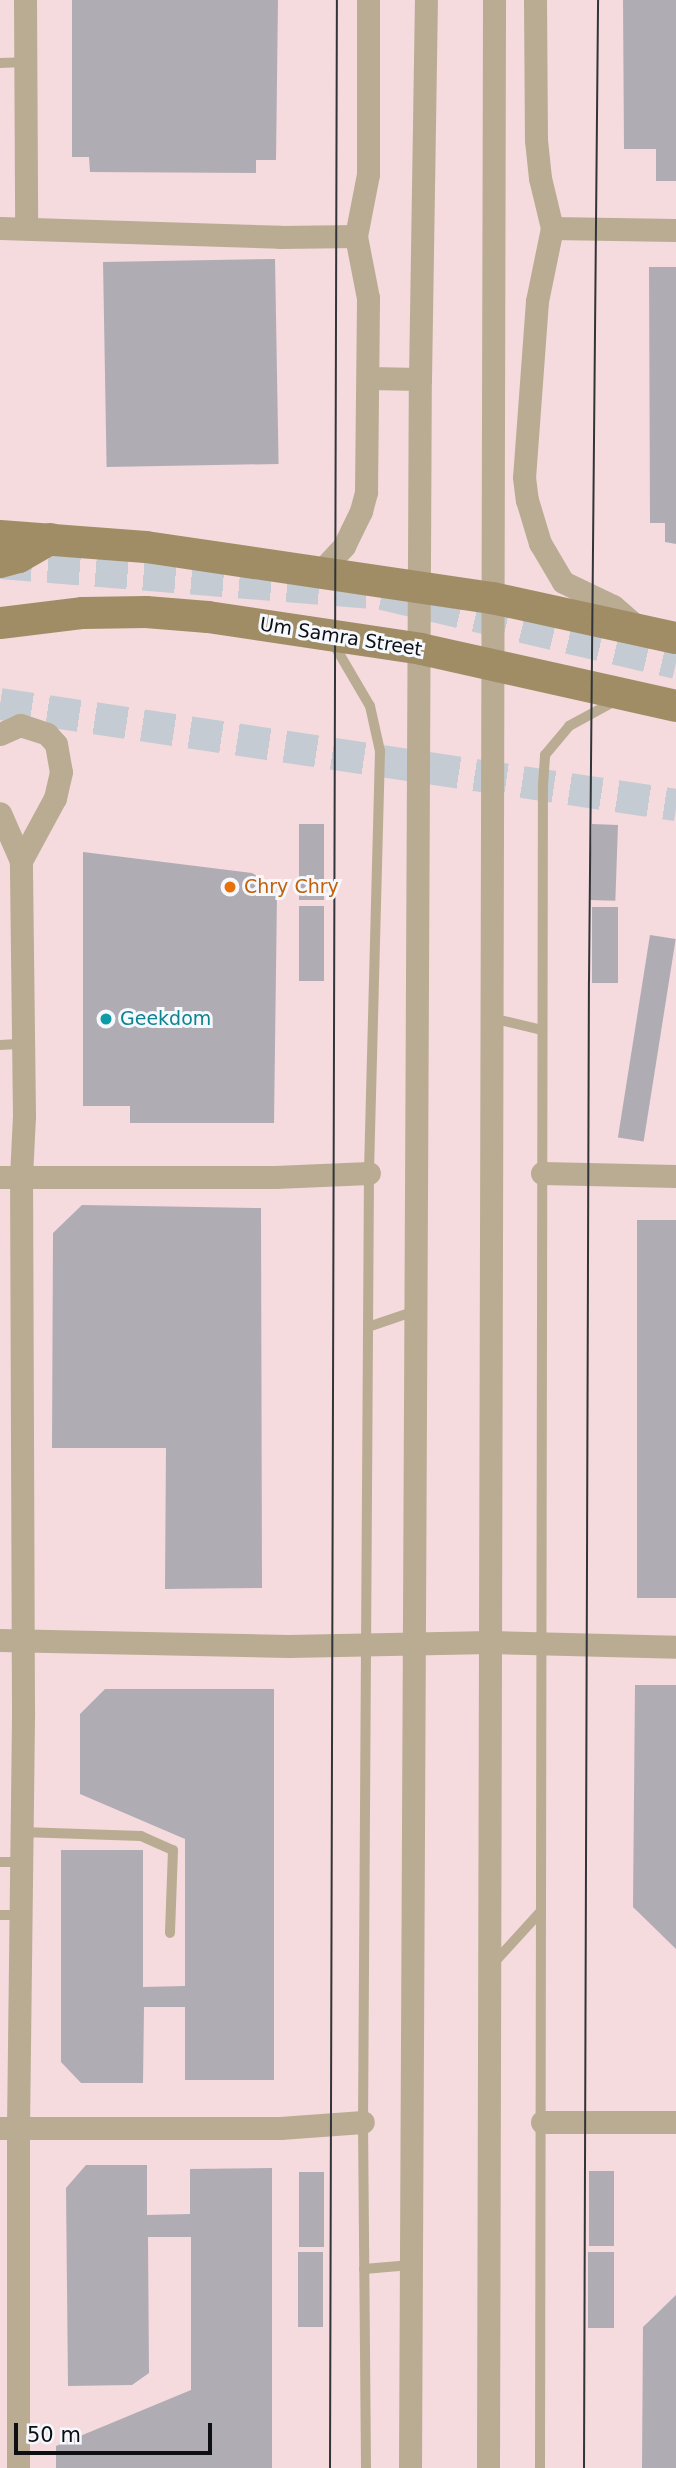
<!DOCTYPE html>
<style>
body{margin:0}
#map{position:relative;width:676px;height:2468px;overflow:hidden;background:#e6ecf4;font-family:"DejaVu Sans",sans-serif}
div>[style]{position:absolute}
.commercial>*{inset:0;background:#f5dade;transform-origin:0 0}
.building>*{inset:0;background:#b0acb4;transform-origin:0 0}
.secondary-tunnel>*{height:32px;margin-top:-16px;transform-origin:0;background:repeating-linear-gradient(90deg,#c5cbd2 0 32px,transparent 0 48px)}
.lane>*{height:10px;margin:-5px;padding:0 5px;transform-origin:5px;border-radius:5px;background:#b9ac92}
.street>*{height:23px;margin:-11.5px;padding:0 11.5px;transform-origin:11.5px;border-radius:11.5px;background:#b9ac92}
.secondary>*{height:32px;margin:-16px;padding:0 16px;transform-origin:16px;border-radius:16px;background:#a08d65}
.tram>*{height:2px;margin:-1px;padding:0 1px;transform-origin:1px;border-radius:1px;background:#313438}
.dots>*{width:19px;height:19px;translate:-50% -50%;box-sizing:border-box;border:4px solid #f5f9fe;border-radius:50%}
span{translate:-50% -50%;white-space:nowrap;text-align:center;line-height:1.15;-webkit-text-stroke:6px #f5f9fe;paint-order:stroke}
.street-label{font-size:19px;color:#0d0f12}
.food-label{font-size:19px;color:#c56008}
.left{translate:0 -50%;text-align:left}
.culture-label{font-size:19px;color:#0d838f}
.scale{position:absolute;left:14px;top:2423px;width:198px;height:32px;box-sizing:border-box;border:4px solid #0d0f12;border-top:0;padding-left:9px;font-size:21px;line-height:24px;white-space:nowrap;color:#0d0f12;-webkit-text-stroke:5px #f5f9fe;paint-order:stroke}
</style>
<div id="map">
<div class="commercial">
<div style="left:0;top:0;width:676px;height:2468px"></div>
</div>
<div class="building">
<div style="clip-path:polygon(72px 0,278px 0,276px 160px,256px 160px,256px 173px,90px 172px,89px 157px,72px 157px)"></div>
<div style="clip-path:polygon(623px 0,676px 0,676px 181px,656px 181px,656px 149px,624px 149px)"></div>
<div style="left:275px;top:259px;width:205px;height:172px;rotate:89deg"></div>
<div style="clip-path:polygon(649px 267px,676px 267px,676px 544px,665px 542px,665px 523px,650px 523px)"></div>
<div style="left:299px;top:824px;width:25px;height:76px"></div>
<div style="left:592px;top:824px;width:26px;height:76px;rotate:2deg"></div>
<div style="clip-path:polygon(83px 852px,252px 873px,268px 882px,277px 894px,274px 1123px,130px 1123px,130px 1106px,83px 1106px)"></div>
<div style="left:299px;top:906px;width:25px;height:75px"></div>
<div style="left:592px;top:907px;width:26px;height:76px"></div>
<div style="left:650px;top:935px;width:26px;height:205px;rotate:9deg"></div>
<div style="clip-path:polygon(82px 1205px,261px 1208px,262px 1588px,165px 1589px,166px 1448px,52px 1448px,53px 1233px)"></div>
<div style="left:637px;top:1220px;width:39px;height:378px"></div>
<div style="clip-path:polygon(635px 1685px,676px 1685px,676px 1949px,633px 1907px)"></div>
<div style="clip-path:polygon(105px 1689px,274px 1689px,274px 2080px,185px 2080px,185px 2007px,144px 2007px,143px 2083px,81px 2083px,61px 2062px,61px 1850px,143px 1850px,143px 1987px,185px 1986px,185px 1839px,80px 1794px,80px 1714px)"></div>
<div style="clip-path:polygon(86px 2165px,147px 2165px,147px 2215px,190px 2214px,190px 2169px,272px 2168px,272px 2468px,56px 2468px,56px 2446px,191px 2390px,191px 2237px,148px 2237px,149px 2373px,132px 2385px,68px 2386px,66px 2188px)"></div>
<div style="left:589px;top:2171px;width:25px;height:75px"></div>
<div style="left:299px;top:2172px;width:25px;height:75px"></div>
<div style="left:298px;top:2252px;width:25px;height:75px"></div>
<div style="left:588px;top:2252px;width:26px;height:76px"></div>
<div style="clip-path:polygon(676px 2295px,676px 2468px,642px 2468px,643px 2327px)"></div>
</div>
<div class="secondary-tunnel">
<div style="left:0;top:563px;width:383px;rotate:4.6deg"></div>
<div style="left:382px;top:594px;width:302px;rotate:13.2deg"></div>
<div style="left:0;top:704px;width:684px;rotate:8.5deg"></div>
</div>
<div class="lane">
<div style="left:0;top:63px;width:25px;rotate:-2deg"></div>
<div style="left:333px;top:643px;width:73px;rotate:59.6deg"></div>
<div style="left:370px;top:706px;width:46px;rotate:77.5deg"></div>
<div style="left:380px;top:751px;width:422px;rotate:91.5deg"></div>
<div style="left:369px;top:1173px;width:949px;rotate:90.36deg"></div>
<div style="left:363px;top:2122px;width:346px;rotate:89.5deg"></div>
<div style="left:492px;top:1018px;width:51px;rotate:13.5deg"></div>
<div style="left:0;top:1045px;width:22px;rotate:-3deg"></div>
<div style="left:368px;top:1327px;width:50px;rotate:-18.8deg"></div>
<div style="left:22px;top:1832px;width:119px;rotate:1.9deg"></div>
<div style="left:141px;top:1836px;width:35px;rotate:24deg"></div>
<div style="left:173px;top:1850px;width:83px;rotate:92.1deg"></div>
<div style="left:0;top:1862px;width:22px"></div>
<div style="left:0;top:1915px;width:21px"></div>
<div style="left:491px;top:1966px;width:74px;rotate:-47.7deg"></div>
<div style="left:364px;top:2269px;width:47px;rotate:-4.9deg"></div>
<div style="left:540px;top:2468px;width:1683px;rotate:-89.9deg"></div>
<div style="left:543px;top:785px;width:30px;rotate:-86deg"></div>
<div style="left:545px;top:755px;width:38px;rotate:-50deg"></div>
<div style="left:569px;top:726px;width:52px;rotate:-28.5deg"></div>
</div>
<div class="street">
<div style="left:25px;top:0;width:228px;rotate:89.7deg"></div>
<div style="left:535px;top:0;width:140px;rotate:89.6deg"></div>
<div style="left:536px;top:140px;width:38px;rotate:84deg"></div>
<div style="left:540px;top:178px;width:51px;rotate:76.5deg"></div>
<div style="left:552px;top:228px;width:75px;rotate:101.6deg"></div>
<div style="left:537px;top:301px;width:176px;rotate:94.2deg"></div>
<div style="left:524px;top:477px;width:23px;rotate:83deg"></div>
<div style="left:527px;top:500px;width:45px;rotate:73.2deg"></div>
<div style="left:540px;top:543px;width:45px;rotate:59.5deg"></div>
<div style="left:563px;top:582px;width:55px;rotate:25.6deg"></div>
<div style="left:613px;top:606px;width:35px;rotate:41deg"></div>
<div style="left:0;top:228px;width:280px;rotate:1.8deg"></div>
<div style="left:280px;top:237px;width:76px;rotate:-0.8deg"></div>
<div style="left:552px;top:228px;width:124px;rotate:0.9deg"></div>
<div style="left:369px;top:378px;width:51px;rotate:1.1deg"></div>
<div style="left:319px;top:573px;width:37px;rotate:-47deg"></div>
<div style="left:344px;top:546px;width:39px;rotate:-64deg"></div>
<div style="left:361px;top:511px;width:20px;rotate:-75deg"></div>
<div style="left:366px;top:492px;width:194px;rotate:-89.4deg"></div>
<div style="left:368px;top:298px;width:63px;rotate:-101deg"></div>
<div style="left:356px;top:236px;width:63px;rotate:-79deg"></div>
<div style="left:368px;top:174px;width:174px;rotate:-90deg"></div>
<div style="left:0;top:734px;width:22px;rotate:-24deg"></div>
<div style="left:20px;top:725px;width:28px;rotate:18deg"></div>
<div style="left:47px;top:734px;width:13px;rotate:48deg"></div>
<div style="left:56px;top:744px;width:28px;rotate:80deg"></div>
<div style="left:61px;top:772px;width:27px;rotate:103deg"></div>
<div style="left:55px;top:798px;width:72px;rotate:118.4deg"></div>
<div style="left:21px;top:861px;width:52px;rotate:-113.6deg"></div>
<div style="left:542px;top:1173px;width:134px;rotate:1.3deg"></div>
<div style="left:0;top:1177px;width:275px"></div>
<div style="left:275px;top:1177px;width:94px;rotate:-2.4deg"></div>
<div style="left:0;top:1640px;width:288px;rotate:1.2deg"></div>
<div style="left:288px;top:1646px;width:203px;rotate:-1.1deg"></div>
<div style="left:491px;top:1642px;width:185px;rotate:1.5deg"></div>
<div style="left:542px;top:2122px;width:134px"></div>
<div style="left:0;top:2128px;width:280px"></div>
<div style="left:280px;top:2128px;width:83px;rotate:-4.1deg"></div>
<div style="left:18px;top:2468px;width:340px;rotate:-90deg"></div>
<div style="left:18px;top:2128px;width:417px;rotate:-89.3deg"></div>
<div style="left:23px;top:1711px;width:534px;rotate:-90.21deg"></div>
<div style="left:21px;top:1177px;width:61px;rotate:-87.2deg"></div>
<div style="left:24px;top:1116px;width:255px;rotate:-90.7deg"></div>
<div style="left:410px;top:2468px;width:2089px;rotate:-89.73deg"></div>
<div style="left:420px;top:379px;width:379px;rotate:-89.1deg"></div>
<div style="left:488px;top:2468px;width:2468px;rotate:-89.86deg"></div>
</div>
<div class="secondary">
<div style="left:0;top:536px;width:146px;rotate:4.3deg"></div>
<div style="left:146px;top:547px;width:350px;rotate:8.4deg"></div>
<div style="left:492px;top:598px;width:188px;rotate:12.3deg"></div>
<div style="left:0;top:562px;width:20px;rotate:-15deg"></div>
<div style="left:19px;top:557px;width:36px;rotate:-30deg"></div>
<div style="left:0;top:623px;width:84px;rotate:-6.9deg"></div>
<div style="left:83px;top:613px;width:63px;rotate:-0.9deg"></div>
<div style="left:146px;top:612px;width:62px;rotate:4.6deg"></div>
<div style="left:208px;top:617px;width:215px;rotate:8.5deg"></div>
<div style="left:421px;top:649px;width:261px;rotate:12.6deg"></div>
</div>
<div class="tram">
<div style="left:330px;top:2468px;width:2468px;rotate:-89.84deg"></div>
<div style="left:584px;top:2468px;width:1487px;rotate:-89.81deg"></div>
<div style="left:589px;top:981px;width:981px;rotate:-89.47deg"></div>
</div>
<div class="dots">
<div style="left:230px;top:887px;background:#e8710a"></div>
<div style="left:106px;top:1019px;background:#0f9aa8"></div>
</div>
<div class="street-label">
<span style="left:341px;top:637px;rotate:9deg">Um Samra Street</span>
</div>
<div class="food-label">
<span class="left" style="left:244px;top:887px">Chry Chry</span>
</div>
<div class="culture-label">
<span class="left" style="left:120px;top:1019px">Geekdom</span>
</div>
<div class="scale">50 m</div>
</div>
